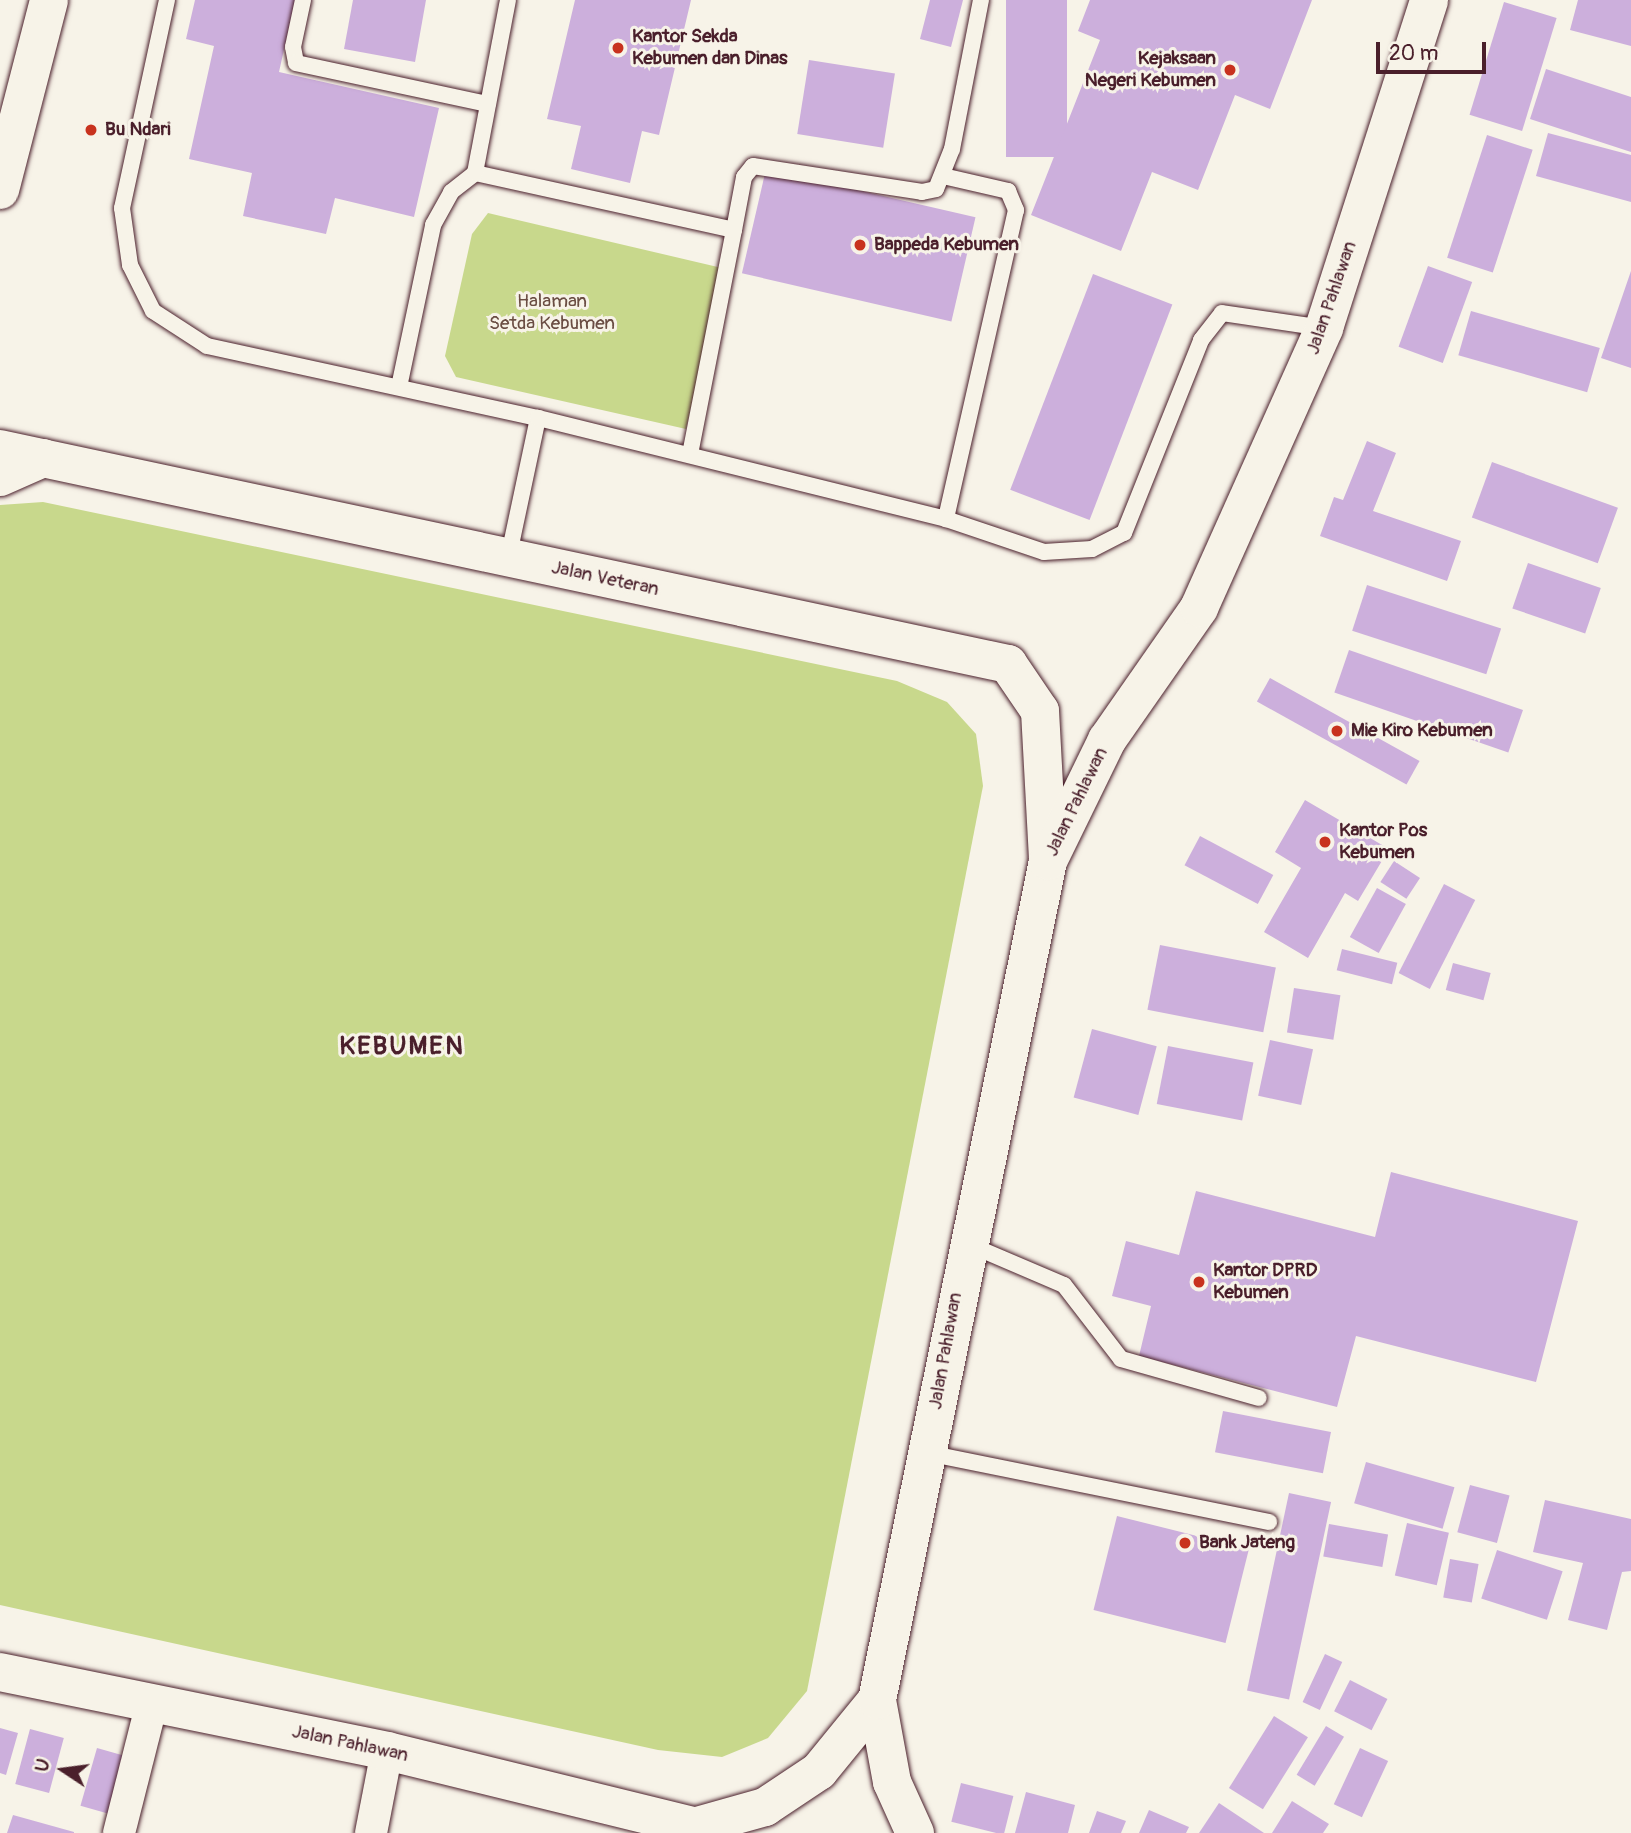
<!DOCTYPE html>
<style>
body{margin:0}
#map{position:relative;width:1631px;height:1833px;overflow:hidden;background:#f7f3e8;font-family:Pangolin,sans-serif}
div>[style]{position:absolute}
.green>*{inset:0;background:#c8d88c}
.building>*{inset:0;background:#ccafdc;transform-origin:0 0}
.roads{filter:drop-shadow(0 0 2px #4a1f2b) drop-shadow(0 0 2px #4a1f2b)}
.service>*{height:16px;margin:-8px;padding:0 8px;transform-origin:8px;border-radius:8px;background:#f7f3e8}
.minor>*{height:32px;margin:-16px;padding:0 16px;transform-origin:16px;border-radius:16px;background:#f7f3e8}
.tertiary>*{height:38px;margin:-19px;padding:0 19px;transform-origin:19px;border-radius:19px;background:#f7f3e8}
.secondary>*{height:38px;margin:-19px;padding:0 19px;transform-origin:19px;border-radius:19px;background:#f7f3e8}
.dots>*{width:19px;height:19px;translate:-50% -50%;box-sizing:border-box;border:4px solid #f7f3e8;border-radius:50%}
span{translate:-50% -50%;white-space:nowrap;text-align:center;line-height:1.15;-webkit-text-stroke:6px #f7f3e8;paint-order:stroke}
.poi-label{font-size:19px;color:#4a1f2b;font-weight:700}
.left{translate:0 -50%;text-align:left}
.right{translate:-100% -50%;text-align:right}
.street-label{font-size:19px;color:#4a1f2b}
.park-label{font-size:19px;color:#6a4d43}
.district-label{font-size:26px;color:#4a1f2b;font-weight:700;letter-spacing:2px}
.north{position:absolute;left:28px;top:1735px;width:70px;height:70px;-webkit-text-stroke:5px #f7f3e8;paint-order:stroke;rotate:283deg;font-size:19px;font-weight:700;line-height:28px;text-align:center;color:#4a1f2b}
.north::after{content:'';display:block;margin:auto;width:24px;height:32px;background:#4a1f2b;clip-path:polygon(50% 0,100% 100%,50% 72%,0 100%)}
.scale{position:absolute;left:1376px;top:42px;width:110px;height:32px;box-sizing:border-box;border:4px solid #4a1f2b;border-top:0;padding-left:9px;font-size:21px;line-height:24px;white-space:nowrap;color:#4a1f2b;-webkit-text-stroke:5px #f7f3e8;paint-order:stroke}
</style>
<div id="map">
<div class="green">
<div style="clip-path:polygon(488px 213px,722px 268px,686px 429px,456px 377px,445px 356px,472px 234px)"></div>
<div style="clip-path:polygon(43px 502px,897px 681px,947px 702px,976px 734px,983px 786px,807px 1691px,768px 1738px,722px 1757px,658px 1750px,0 1605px,0 505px)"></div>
</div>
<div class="building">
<div style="clip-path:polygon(195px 0,295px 0,279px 72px,439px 108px,414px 217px,335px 198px,326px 234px,243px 216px,252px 173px,189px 159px,214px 46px,186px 39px)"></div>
<div style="clip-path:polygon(353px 0,426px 0,415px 62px,344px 49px)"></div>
<div style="clip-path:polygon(575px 0,691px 0,659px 135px,642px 131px,630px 183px,571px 169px,581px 126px,547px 119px)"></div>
<div style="clip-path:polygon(930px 0,963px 0,951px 47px,920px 39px)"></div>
<div style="left:1006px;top:0;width:61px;height:157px"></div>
<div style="clip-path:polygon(1090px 0,1312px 0,1270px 109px,1235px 95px,1198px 190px,1152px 172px,1121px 251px,1031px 215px,1100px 40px,1078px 31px)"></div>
<div style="clip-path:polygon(1578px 0,1631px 0,1631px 46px,1570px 30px)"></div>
<div style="left:1504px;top:2px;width:55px;height:118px;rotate:17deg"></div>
<div style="left:809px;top:60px;width:87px;height:75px;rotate:9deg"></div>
<div style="clip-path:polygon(1546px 69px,1631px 97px,1631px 152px,1530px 119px)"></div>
<div style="clip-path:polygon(1548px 133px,1631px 155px,1631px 202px,1536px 176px)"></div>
<div style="left:1487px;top:135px;width:48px;height:129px;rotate:18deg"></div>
<div style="left:766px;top:169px;width:215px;height:107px;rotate:13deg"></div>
<div style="left:1428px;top:266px;width:47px;height:86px;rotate:20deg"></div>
<div style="clip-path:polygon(1631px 271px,1631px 368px,1601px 358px)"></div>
<div style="left:1093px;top:274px;width:85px;height:231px;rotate:21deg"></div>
<div style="left:1471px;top:311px;width:134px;height:46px;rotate:16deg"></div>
<div style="clip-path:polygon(1367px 441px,1396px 453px,1373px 511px,1461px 541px,1447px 581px,1320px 536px,1334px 497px,1343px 500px)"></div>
<div style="left:1492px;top:462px;width:134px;height:59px;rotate:20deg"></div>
<div style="left:1528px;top:563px;width:77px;height:48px;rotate:19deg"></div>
<div style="left:1367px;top:585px;width:141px;height:48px;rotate:18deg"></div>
<div style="left:1349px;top:650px;width:184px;height:45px;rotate:19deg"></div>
<div style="left:1270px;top:678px;width:171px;height:27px;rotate:29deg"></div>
<div style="clip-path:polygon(1305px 800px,1389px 849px,1358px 901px,1345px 893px,1308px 958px,1264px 932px,1301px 868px,1275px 852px)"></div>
<div style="left:1200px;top:836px;width:83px;height:33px;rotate:28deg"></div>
<div style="left:1394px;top:861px;width:31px;height:25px;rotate:33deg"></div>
<div style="left:1444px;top:884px;width:35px;height:100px;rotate:27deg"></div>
<div style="left:1377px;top:888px;width:33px;height:56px;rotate:29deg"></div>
<div style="left:1160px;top:945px;width:118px;height:66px;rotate:11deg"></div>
<div style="left:1342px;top:949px;width:57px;height:22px;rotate:14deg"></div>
<div style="left:1453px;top:963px;width:39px;height:28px;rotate:15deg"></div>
<div style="left:1294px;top:988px;width:47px;height:45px;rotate:9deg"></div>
<div style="left:1092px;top:1029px;width:67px;height:71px;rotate:15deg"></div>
<div style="left:1270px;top:1040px;width:44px;height:57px;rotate:12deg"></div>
<div style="left:1168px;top:1046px;width:87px;height:59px;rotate:11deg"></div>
<div style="clip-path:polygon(1391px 1172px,1578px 1221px,1536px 1382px,1356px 1336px,1337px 1407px,1139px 1356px,1151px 1306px,1112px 1296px,1126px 1241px,1179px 1255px,1196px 1191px,1375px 1237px)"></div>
<div style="left:1223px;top:1411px;width:110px;height:42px;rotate:11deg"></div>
<div style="left:1366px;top:1462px;width:92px;height:43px;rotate:16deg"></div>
<div style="left:1470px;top:1485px;width:41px;height:49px;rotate:15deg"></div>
<div style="left:1289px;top:1493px;width:43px;height:202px;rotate:12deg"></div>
<div style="clip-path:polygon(1545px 1500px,1631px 1519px,1631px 1571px,1622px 1572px,1607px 1630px,1568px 1620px,1583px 1563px,1533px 1552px)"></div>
<div style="left:1117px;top:1516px;width:136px;height:97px;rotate:14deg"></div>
<div style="left:1407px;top:1523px;width:43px;height:54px;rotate:13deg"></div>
<div style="left:1329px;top:1524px;width:60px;height:33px;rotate:10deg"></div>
<div style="left:1497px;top:1550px;width:69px;height:51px;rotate:18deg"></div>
<div style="left:1450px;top:1559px;width:29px;height:39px;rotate:10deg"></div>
<div style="left:1325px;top:1654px;width:19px;height:53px;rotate:25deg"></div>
<div style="left:1350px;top:1680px;width:42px;height:35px;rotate:27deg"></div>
<div style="left:1274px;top:1716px;width:40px;height:85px;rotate:32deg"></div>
<div style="left:1326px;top:1726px;width:21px;height:57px;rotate:31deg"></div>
<div style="clip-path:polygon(0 1728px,18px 1733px,6px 1775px,0 1773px)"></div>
<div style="left:30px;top:1729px;width:35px;height:57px;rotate:15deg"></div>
<div style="left:97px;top:1748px;width:33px;height:60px;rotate:16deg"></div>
<div style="left:1360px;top:1748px;width:31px;height:62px;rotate:25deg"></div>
<div style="left:961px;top:1783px;width:54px;height:40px;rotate:14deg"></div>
<div style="clip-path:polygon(1026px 1792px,1075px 1805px,1068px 1833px,1015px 1833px)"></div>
<div style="clip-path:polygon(1292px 1801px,1329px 1824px,1323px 1833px,1272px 1833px)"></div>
<div style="clip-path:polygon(1219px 1803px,1264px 1833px,1199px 1833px)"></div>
<div style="clip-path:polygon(1149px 1810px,1189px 1827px,1186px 1833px,1139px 1833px)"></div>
<div style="clip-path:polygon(1097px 1811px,1126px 1821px,1121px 1833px,1089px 1833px)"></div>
<div style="clip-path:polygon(13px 1815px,74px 1832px,74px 1833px,7px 1833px)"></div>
</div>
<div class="roads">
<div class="service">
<div style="left:167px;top:0;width:213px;rotate:102.2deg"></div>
<div style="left:122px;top:208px;width:58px;rotate:82deg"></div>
<div style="left:130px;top:265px;width:51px;rotate:63.4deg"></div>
<div style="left:153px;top:311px;width:64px;rotate:32.9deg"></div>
<div style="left:207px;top:346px;width:339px;rotate:12.3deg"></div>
<div style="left:538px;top:418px;width:144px;rotate:102deg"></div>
<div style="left:303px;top:0;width:48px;rotate:102deg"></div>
<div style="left:293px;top:47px;width:16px;rotate:79deg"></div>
<div style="left:296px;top:63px;width:196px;rotate:12.1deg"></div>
<div style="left:475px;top:173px;width:265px;rotate:12.4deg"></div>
<div style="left:734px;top:230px;width:228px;rotate:101.1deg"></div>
<div style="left:943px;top:176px;width:67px;rotate:13deg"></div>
<div style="left:1008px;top:191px;width:21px;rotate:67deg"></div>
<div style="left:1016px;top:210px;width:317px;rotate:102.8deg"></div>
<div style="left:734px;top:230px;width:54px;rotate:-79.3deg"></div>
<div style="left:744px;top:177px;width:14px;rotate:-51deg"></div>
<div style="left:753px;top:166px;width:171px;rotate:8.7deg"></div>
<div style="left:922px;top:192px;width:14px;rotate:-12deg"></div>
<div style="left:936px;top:189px;width:43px;rotate:-68.2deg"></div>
<div style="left:952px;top:149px;width:152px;rotate:-79deg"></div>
<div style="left:399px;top:387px;width:166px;rotate:-78.1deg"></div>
<div style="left:433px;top:225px;width:38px;rotate:-61deg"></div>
<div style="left:451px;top:192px;width:31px;rotate:-38deg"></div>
<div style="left:475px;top:173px;width:176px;rotate:-79.2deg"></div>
<div style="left:538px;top:418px;width:420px;rotate:13.9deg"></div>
<div style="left:946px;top:519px;width:103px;rotate:18.6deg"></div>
<div style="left:1044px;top:552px;width:48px;rotate:-3.6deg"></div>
<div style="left:1092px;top:549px;width:36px;rotate:-27deg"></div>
<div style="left:1124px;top:533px;width:208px;rotate:-68.2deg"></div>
<div style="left:1201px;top:340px;width:34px;rotate:-52deg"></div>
<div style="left:1222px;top:313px;width:103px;rotate:8.4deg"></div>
<div style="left:968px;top:1244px;width:104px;rotate:23.1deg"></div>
<div style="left:1064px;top:1285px;width:93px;rotate:52.4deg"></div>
<div style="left:1121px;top:1359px;width:143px;rotate:15.8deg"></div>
<div style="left:927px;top:1453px;width:349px;rotate:11.4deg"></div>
</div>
<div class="minor">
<div style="left:119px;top:1833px;width:134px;rotate:-75.8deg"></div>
<div style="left:371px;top:1833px;width:84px;rotate:-79deg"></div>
</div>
<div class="tertiary">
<div style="left:0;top:449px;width:1031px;rotate:12.04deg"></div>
<div style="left:1008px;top:664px;width:57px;rotate:55.8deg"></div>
<div style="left:1040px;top:711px;width:150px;rotate:86.9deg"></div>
</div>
<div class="secondary">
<div style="left:0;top:190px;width:196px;rotate:-75.5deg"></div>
<div style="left:0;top:477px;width:47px;rotate:-23.8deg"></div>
<div style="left:0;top:1672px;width:395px;rotate:11.5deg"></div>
<div style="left:387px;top:1751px;width:344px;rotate:13.8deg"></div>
<div style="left:697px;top:1826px;width:71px;rotate:-15.6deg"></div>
<div style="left:765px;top:1807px;width:65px;rotate:-33.7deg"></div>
<div style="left:819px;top:1771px;width:92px;rotate:-50.8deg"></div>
<div style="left:915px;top:1833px;width:56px;rotate:-114.3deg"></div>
<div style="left:892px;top:1782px;width:83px;rotate:-100.4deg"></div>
<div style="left:877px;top:1700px;width:856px;rotate:-78.48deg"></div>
<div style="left:1048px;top:861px;width:135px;rotate:-64deg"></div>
<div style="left:1107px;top:740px;width:161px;rotate:-55.1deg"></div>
<div style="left:1199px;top:608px;width:307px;rotate:-65.9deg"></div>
<div style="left:1324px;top:328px;width:344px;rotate:-72.2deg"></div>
</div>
</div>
<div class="dots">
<div style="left:618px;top:48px;background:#c8321e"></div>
<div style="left:1230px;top:70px;background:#c8321e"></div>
<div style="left:91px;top:130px;background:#c8321e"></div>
<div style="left:860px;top:245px;background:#c8321e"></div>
<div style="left:1337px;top:731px;background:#c8321e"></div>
<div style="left:1325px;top:842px;background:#c8321e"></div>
<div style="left:1199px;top:1282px;background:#c8321e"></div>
<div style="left:1185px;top:1543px;background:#c8321e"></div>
</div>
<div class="poi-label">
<span class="left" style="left:632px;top:48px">Kantor Sekda<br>Kebumen dan Dinas</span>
<span class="right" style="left:1216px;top:70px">Kejaksaan<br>Negeri Kebumen</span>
<span class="left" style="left:105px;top:130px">Bu Ndari</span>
<span class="left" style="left:874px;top:245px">Bappeda Kebumen</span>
<span class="left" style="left:1351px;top:731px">Mie Kiro Kebumen</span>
<span class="left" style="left:1339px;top:842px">Kantor Pos<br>Kebumen</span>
<span class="left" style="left:1213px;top:1282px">Kantor DPRD<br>Kebumen</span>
<span class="left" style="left:1199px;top:1543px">Bank Jateng</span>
</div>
<div class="street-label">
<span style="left:1332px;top:298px;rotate:-71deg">Jalan Pahlawan</span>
<span style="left:605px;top:579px;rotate:12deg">Jalan Veteran</span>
<span style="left:1077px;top:802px;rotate:-64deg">Jalan Pahlawan</span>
<span style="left:946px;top:1351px;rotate:-80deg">Jalan Pahlawan</span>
<span style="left:350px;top:1744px;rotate:12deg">Jalan Pahlawan</span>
</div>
<div class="park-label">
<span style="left:552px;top:313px">Halaman<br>Setda Kebumen</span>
</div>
<div class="district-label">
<span style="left:402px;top:1047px">KEBUMEN</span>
</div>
<div class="north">U</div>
<div class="scale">20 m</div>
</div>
